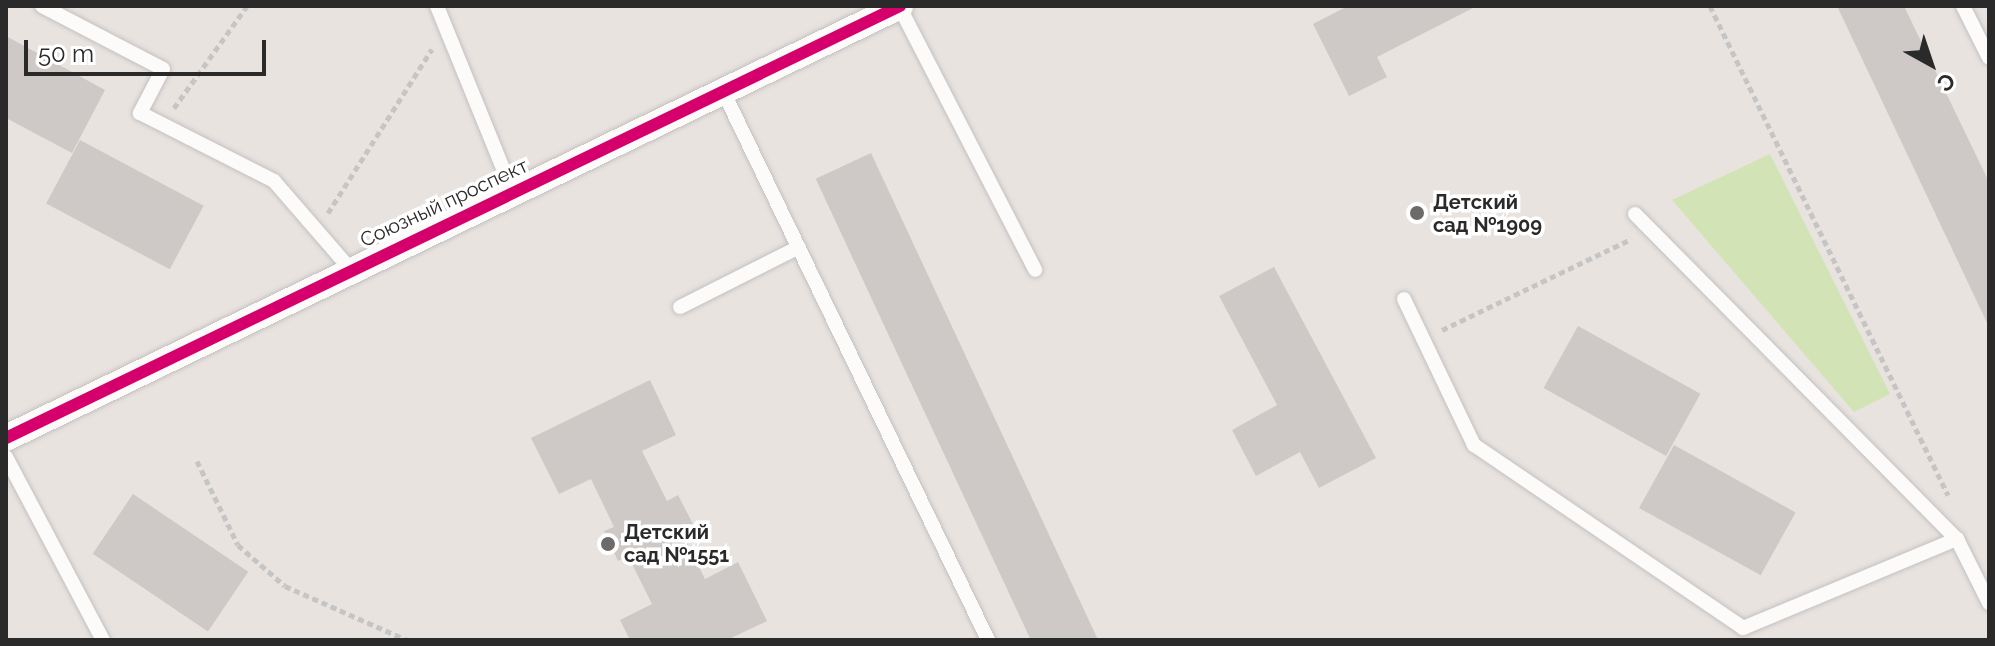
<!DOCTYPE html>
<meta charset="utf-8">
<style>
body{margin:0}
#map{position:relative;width:1995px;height:646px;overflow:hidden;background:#e9e3df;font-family:Raleway,sans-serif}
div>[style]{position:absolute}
.green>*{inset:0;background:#d2e4b6}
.building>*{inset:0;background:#cec9c6;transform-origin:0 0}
.path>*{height:5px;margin-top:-2.5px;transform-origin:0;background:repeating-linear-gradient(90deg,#c6c5c5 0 6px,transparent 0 10px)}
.roads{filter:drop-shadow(0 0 2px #c2c1c1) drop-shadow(0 0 2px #c2c1c1)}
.service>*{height:14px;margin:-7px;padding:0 7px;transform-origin:7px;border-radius:7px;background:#fcfbfa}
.minor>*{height:26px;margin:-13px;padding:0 13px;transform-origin:13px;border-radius:13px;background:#fcfbfa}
.cycleway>*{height:12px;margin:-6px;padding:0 6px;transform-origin:6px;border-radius:6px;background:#d6006c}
.dots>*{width:22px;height:22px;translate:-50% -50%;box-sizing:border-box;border:4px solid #fff;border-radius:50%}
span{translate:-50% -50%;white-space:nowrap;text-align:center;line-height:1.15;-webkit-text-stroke:7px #fff;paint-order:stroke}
.poi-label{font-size:20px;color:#2a2a2a;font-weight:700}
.left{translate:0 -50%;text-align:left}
.street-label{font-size:20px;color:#2a2a2a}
.frame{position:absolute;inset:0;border:8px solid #2a2a2a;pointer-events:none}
.north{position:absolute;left:1891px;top:24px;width:80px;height:80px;-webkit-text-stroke:6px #fff;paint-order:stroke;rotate:140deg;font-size:22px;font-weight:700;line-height:32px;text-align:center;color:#2a2a2a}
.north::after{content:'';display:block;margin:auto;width:28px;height:36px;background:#2a2a2a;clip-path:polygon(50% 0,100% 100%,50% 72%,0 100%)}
.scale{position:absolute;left:24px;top:40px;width:242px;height:36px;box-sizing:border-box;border:4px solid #2a2a2a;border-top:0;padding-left:10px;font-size:24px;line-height:28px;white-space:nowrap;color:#2a2a2a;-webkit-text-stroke:6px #fff;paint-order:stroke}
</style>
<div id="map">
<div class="green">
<div style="clip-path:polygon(1770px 154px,1890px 394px,1854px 412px,1672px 200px)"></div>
</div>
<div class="building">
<div style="clip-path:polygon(1348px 6px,1477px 6px,1377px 57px,1387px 77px,1349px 96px,1313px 24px)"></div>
<div style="clip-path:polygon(1837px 6px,1904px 6px,1989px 182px,1989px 327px)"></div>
<div style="clip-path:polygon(6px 36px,105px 90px,72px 153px,6px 118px)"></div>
<div style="left:80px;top:140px;width:140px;height:72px;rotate:28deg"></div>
<div style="left:871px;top:153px;width:539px;height:61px;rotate:65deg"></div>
<div style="clip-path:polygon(1274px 267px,1376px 458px,1319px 488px,1300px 452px,1256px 476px,1232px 430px,1277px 405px,1219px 296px)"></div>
<div style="left:1578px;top:326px;width:140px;height:71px;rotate:29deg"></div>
<div style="clip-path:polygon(650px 380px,676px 435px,642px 451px,667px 501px,678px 495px,693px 524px,681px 530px,705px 579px,738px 562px,767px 621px,727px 640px,630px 640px,620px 620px,652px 604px,628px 556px,618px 561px,604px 531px,614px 527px,591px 479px,559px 494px,531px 438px)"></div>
<div style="left:1674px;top:445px;width:139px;height:72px;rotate:29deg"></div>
<div style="left:133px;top:494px;width:139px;height:72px;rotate:34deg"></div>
</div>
<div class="path">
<div style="left:1710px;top:6px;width:544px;rotate:64.05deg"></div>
<div style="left:174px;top:108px;width:125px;rotate:-54.4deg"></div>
<div style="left:328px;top:213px;width:194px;rotate:-57.6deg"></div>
<div style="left:1442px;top:330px;width:210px;rotate:-25.7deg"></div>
<div style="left:197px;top:461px;width:93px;rotate:64deg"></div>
<div style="left:238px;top:545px;width:62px;rotate:41.1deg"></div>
<div style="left:285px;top:586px;width:133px;rotate:23.9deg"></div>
</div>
<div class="roads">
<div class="service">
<div style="left:42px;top:6px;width:136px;rotate:27.5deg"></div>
<div style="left:163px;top:69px;width:50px;rotate:117.6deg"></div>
<div style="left:140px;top:113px;width:150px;rotate:26.9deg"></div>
<div style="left:274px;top:181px;width:118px;rotate:49.1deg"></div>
<div style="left:437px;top:6px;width:202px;rotate:67.9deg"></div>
<div style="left:899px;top:6px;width:297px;rotate:62.7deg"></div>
<div style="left:1963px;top:6px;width:58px;rotate:63.4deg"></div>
<div style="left:723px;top:91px;width:610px;rotate:64.23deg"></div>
<div style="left:1635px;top:214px;width:458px;rotate:45.3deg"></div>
<div style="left:1957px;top:539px;width:72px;rotate:63.4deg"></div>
<div style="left:1404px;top:299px;width:162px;rotate:64.4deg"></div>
<div style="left:1474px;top:445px;width:325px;rotate:34.2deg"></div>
<div style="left:1743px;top:628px;width:232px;rotate:-22.6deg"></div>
<div style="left:680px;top:307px;width:133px;rotate:-26.8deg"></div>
<div style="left:6px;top:457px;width:207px;rotate:62.1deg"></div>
</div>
<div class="minor">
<div style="left:6px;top:438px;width:993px;rotate:-25.79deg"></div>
</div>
</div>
<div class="cycleway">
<div style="left:6px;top:438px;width:993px;rotate:-25.79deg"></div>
</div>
<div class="dots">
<div style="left:1417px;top:213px;background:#6d6b69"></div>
<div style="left:608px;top:544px;background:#6d6b69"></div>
</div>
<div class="poi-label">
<span class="left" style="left:1433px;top:214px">Детский<br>сад №1909</span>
<span class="left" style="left:624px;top:544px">Детский<br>сад №1551</span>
</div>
<div class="street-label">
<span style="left:444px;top:203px;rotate:-25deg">Союзный проспект</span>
</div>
<div class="frame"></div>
<div class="north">С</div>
<div class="scale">50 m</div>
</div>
